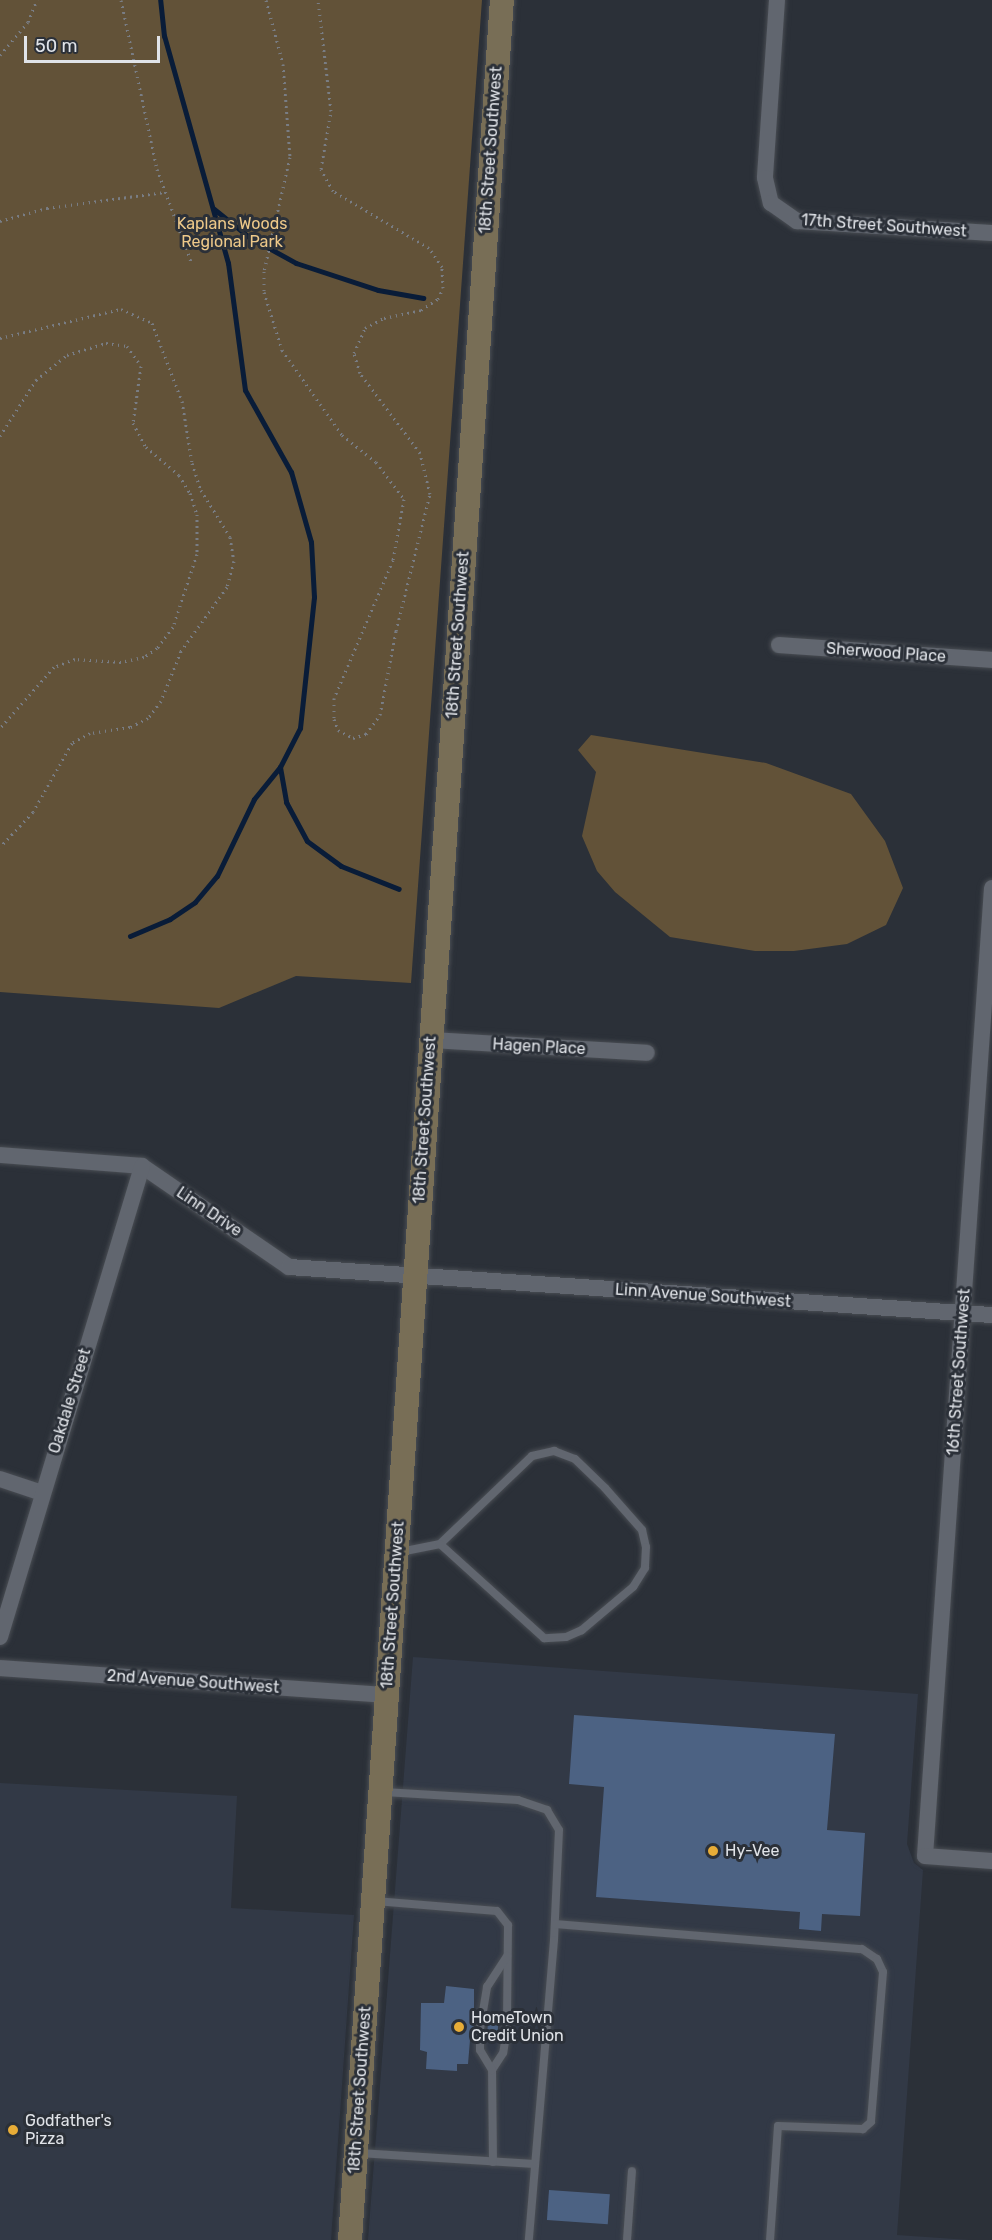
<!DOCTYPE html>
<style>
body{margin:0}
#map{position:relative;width:992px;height:2240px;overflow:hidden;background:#2b3038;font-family:Rubik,sans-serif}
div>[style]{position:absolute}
.built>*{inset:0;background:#323946}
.green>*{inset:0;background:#625238}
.stream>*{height:5px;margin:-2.5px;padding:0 2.5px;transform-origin:2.5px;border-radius:2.5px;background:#091c38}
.building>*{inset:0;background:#4c6283;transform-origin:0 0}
.path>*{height:3px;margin-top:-1.5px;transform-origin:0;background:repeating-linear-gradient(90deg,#797d84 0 1.5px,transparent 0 6px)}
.roads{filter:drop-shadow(0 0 2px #494d53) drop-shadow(0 0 2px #494d53)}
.lane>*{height:8px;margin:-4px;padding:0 4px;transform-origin:4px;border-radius:4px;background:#61666f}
.street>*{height:16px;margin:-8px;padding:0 8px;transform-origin:8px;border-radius:8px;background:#61666f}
.secondary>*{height:24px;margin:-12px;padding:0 12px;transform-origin:12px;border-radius:12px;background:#786e56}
.dots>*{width:16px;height:16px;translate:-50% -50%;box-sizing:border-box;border:3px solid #2b3038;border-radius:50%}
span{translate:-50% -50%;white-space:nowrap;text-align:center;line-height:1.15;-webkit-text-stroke:6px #2b3038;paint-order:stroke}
.street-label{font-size:16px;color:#e0e3e8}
.park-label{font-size:16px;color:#edc889}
.poi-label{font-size:16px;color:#e0e3e8}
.left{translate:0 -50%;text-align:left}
.scale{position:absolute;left:24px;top:36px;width:136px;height:27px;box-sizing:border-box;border:3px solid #e0e3e8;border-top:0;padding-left:8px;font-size:18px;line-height:21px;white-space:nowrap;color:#e0e3e8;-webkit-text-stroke:4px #2b3038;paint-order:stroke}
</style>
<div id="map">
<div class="built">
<div style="clip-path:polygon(413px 1657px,918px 1694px,907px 1844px,914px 1863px,923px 1870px,897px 2235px,969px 2240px,368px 2240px)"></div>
<div style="clip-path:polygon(0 1783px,237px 1796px,231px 1908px,354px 1915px,331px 2240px,0 2240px)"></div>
</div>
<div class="green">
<div style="clip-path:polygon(0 0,482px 0,411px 983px,296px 976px,219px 1008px,0 992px)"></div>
<div style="clip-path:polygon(591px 735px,766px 763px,851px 794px,885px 841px,903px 888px,886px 925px,847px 944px,794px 951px,755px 951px,670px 937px,615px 892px,597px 871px,582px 836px,596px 772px,578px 750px)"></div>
</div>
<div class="stream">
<div style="left:214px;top:209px;width:45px;rotate:38.7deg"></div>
<div style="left:249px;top:237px;width:54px;rotate:29deg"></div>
<div style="left:296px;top:263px;width:86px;rotate:18.2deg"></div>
<div style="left:378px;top:290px;width:46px;rotate:10.1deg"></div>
<div style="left:280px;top:767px;width:36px;rotate:80deg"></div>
<div style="left:286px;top:802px;width:44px;rotate:61.7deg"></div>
<div style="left:307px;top:841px;width:42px;rotate:36.3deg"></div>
<div style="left:341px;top:866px;width:62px;rotate:21.6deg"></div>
<div style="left:130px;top:936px;width:43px;rotate:-23deg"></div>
<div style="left:170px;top:919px;width:30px;rotate:-34deg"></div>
<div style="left:195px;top:902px;width:34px;rotate:-50deg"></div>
<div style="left:217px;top:876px;width:85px;rotate:-64.3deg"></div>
<div style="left:254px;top:799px;width:41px;rotate:-50.9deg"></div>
<div style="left:280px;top:767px;width:44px;rotate:-62.9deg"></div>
<div style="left:300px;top:728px;width:132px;rotate:-83.9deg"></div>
<div style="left:314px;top:597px;width:55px;rotate:-93.1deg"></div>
<div style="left:311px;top:542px;width:73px;rotate:-105.9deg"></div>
<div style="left:291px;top:472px;width:94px;rotate:-119.3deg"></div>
<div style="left:245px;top:390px;width:128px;rotate:-97.6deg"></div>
<div style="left:228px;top:263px;width:236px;rotate:-105.7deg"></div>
<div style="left:164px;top:36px;width:36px;rotate:-96deg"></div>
</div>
<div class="building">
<div style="clip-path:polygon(574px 1715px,835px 1734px,827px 1830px,865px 1833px,860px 1916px,822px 1914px,821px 1931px,799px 1929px,800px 1912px,596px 1897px,604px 1787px,569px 1784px)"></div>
<div style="clip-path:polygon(446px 1986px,474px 1989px,474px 2040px,470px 2040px,468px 2064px,457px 2064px,457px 2071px,426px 2069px,427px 2052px,420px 2050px,421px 2003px,444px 2003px)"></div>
<div style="clip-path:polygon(489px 2015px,499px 2015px,497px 2041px,486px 2041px)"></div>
<div style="left:549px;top:2190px;width:61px;height:30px;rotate:4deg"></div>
</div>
<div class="path">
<div style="left:121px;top:0;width:173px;rotate:78deg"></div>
<div style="left:157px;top:169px;width:101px;rotate:69.8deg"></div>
<div style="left:266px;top:0;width:66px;rotate:75.1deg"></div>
<div style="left:283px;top:64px;width:93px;rotate:85.7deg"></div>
<div style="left:290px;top:157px;width:117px;rotate:102.8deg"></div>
<div style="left:264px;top:271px;width:21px;rotate:90deg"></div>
<div style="left:264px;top:292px;width:61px;rotate:72.8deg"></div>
<div style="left:282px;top:350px;width:104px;rotate:54.8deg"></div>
<div style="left:342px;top:435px;width:43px;rotate:38.5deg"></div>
<div style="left:376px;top:462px;width:46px;rotate:52.9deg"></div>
<div style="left:404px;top:499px;width:62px;rotate:100.2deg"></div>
<div style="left:393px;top:560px;width:150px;rotate:113.1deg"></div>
<div style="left:334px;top:698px;width:21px;rotate:90deg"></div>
<div style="left:334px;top:719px;width:12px;rotate:70deg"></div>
<div style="left:338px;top:730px;width:17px;rotate:28deg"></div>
<div style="left:353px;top:738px;width:14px;rotate:-17deg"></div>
<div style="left:366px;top:734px;width:24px;rotate:-54deg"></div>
<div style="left:380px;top:715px;width:86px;rotate:-79.2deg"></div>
<div style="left:396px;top:631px;width:141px;rotate:-76.1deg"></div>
<div style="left:430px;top:494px;width:42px;rotate:-103.7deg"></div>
<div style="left:420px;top:453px;width:100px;rotate:-126.9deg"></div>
<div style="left:360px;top:373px;width:21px;rotate:-107deg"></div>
<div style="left:354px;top:353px;width:27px;rotate:-66deg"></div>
<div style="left:365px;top:328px;width:21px;rotate:-28deg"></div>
<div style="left:384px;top:318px;width:38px;rotate:-12deg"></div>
<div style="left:421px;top:310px;width:20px;rotate:-33deg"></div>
<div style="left:438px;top:299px;width:12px;rotate:-66deg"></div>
<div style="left:443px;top:288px;width:21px;rotate:-93deg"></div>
<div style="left:442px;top:267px;width:23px;rotate:-124deg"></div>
<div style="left:429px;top:248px;width:112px;rotate:-149.3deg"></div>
<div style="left:333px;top:191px;width:25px;rotate:-119deg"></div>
<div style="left:321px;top:169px;width:59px;rotate:-80.2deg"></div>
<div style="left:331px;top:111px;width:112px;rotate:-96.7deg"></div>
<div style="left:0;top:55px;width:43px;rotate:-49.7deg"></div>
<div style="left:28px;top:22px;width:24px;rotate:-68deg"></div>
<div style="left:0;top:221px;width:49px;rotate:-15.5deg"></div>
<div style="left:47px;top:208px;width:119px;rotate:-7.7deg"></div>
<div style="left:0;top:338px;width:124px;rotate:-13.5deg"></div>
<div style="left:121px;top:309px;width:34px;rotate:24deg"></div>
<div style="left:152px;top:323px;width:84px;rotate:69deg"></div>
<div style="left:182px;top:401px;width:63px;rotate:80.8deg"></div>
<div style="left:192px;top:463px;width:28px;rotate:72deg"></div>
<div style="left:201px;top:490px;width:55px;rotate:58.3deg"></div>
<div style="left:230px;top:537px;width:24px;rotate:81deg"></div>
<div style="left:234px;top:561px;width:27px;rotate:105deg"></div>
<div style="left:227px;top:587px;width:79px;rotate:125.7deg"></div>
<div style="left:181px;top:651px;width:54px;rotate:111.8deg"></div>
<div style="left:161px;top:701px;width:21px;rotate:127deg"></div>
<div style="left:148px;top:718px;width:20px;rotate:153deg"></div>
<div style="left:130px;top:727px;width:40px;rotate:171.5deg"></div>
<div style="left:90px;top:733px;width:21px;rotate:151deg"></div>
<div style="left:72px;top:743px;width:79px;rotate:119.5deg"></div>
<div style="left:33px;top:812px;width:48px;rotate:133.3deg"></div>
<div style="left:0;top:436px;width:67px;rotate:-57.3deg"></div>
<div style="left:36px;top:380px;width:40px;rotate:-39deg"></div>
<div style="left:67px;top:355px;width:41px;rotate:-17.1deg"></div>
<div style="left:106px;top:343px;width:21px;rotate:8deg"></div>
<div style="left:127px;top:346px;width:24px;rotate:55deg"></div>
<div style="left:141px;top:366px;width:58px;rotate:98deg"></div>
<div style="left:133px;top:423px;width:27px;rotate:62deg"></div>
<div style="left:146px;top:447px;width:43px;rotate:40.3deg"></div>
<div style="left:179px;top:475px;width:21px;rotate:59deg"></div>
<div style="left:190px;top:493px;width:22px;rotate:72deg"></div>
<div style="left:197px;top:514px;width:40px;rotate:90deg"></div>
<div style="left:197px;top:554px;width:77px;rotate:108.2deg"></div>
<div style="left:173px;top:627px;width:26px;rotate:127deg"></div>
<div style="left:157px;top:648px;width:16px;rotate:145deg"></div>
<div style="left:144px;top:657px;width:24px;rotate:168deg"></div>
<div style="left:121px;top:662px;width:46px;rotate:-176.3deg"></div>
<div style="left:75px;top:659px;width:22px;rotate:159deg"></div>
<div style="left:54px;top:667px;width:81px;rotate:131.5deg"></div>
</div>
<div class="roads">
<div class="lane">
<div style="left:400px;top:1552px;width:41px;rotate:-11.3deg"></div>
<div style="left:440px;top:1544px;width:127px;rotate:-43.7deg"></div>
<div style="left:532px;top:1456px;width:23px;rotate:-13deg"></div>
<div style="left:554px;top:1451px;width:22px;rotate:21deg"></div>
<div style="left:575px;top:1459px;width:42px;rotate:44deg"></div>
<div style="left:605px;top:1488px;width:56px;rotate:48.6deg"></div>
<div style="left:642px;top:1530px;width:17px;rotate:77deg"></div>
<div style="left:646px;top:1547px;width:21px;rotate:93deg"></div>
<div style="left:645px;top:1568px;width:22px;rotate:122deg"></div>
<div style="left:633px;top:1587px;width:67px;rotate:139.9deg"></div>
<div style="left:582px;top:1630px;width:17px;rotate:156deg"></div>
<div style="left:566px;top:1637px;width:22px;rotate:177deg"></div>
<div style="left:544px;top:1638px;width:140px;rotate:-137.9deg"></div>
<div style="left:384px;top:1792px;width:134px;rotate:3.4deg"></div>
<div style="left:518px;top:1800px;width:31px;rotate:19deg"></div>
<div style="left:547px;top:1810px;width:23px;rotate:59deg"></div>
<div style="left:559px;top:1830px;width:110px;rotate:92.6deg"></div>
<div style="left:554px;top:1940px;width:301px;rotate:94.8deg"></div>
<div style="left:375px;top:1901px;width:122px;rotate:4.7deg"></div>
<div style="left:497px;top:1911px;width:18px;rotate:52deg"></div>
<div style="left:508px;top:1925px;width:104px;rotate:90.6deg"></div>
<div style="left:507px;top:2029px;width:24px;rotate:99deg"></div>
<div style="left:503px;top:2053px;width:20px;rotate:123deg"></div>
<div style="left:555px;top:1924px;width:308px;rotate:4.7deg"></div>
<div style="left:862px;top:1949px;width:18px;rotate:34deg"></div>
<div style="left:877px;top:1959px;width:14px;rotate:65deg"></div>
<div style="left:883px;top:1972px;width:150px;rotate:94.6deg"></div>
<div style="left:871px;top:2122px;width:11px;rotate:139deg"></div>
<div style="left:863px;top:2129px;width:85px;rotate:-178deg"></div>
<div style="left:778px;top:2126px;width:114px;rotate:94deg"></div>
<div style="left:359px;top:2153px;width:176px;rotate:3.6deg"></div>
<div style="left:493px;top:2162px;width:92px;rotate:-90.6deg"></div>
<div style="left:492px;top:2070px;width:23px;rotate:-121deg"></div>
<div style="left:480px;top:2050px;width:21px;rotate:-90deg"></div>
<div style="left:480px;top:2029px;width:43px;rotate:-80.5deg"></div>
<div style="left:487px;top:1987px;width:37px;rotate:-57deg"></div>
<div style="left:627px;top:2240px;width:69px;rotate:-85.9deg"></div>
</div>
<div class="street">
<div style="left:777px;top:0;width:178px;rotate:93.9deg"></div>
<div style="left:765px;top:178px;width:26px;rotate:77deg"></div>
<div style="left:771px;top:203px;width:32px;rotate:35deg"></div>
<div style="left:797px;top:221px;width:195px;rotate:3.5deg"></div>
<div style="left:779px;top:645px;width:214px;rotate:4deg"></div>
<div style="left:992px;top:888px;width:970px;rotate:93.96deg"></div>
<div style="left:925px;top:1856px;width:67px;rotate:4.3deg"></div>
<div style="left:431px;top:1040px;width:216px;rotate:3.4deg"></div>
<div style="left:0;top:1155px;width:142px;rotate:4.4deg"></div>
<div style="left:142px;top:1166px;width:178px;rotate:34.5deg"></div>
<div style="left:289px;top:1267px;width:705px;rotate:3.91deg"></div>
<div style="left:0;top:1479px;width:44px;rotate:18.4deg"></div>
<div style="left:0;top:1637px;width:492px;rotate:-73.2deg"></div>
<div style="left:0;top:1668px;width:388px;rotate:4deg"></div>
</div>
<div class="secondary">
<div style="left:350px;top:2240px;width:2245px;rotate:-86.12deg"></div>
</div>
</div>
<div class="dots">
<div style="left:713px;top:1851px;background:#e7ac37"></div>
<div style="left:459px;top:2027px;background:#e7ac37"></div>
<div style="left:13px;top:2130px;background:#e7ac37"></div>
</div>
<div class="street-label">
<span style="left:491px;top:150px;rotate:-86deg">18th Street Southwest</span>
<span style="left:884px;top:226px;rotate:4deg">17th Street Southwest</span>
<span style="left:458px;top:635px;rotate:-86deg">18th Street Southwest</span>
<span style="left:886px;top:653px;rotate:4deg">Sherwood Place</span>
<span style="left:539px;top:1047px;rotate:3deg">Hagen Place</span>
<span style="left:425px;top:1120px;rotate:-86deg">18th Street Southwest</span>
<span style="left:209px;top:1212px;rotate:34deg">Linn Drive</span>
<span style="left:703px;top:1296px;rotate:4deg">Linn Avenue Southwest</span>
<span style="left:959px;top:1372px;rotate:-86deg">16th Street Southwest</span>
<span style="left:70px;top:1401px;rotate:-73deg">Oakdale Street</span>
<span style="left:393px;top:1605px;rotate:-86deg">18th Street Southwest</span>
<span style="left:193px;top:1682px;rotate:4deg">2nd Avenue Southwest</span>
<span style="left:360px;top:2090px;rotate:-86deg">18th Street Southwest</span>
</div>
<div class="park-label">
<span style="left:232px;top:233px">Kaplans Woods<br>Regional Park</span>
</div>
<div class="poi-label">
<span class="left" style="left:725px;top:1851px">Hy-Vee</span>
<span class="left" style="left:471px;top:2027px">HomeTown<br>Credit Union</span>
<span class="left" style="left:25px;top:2130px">Godfather's<br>Pizza</span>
</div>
<div class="scale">50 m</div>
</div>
